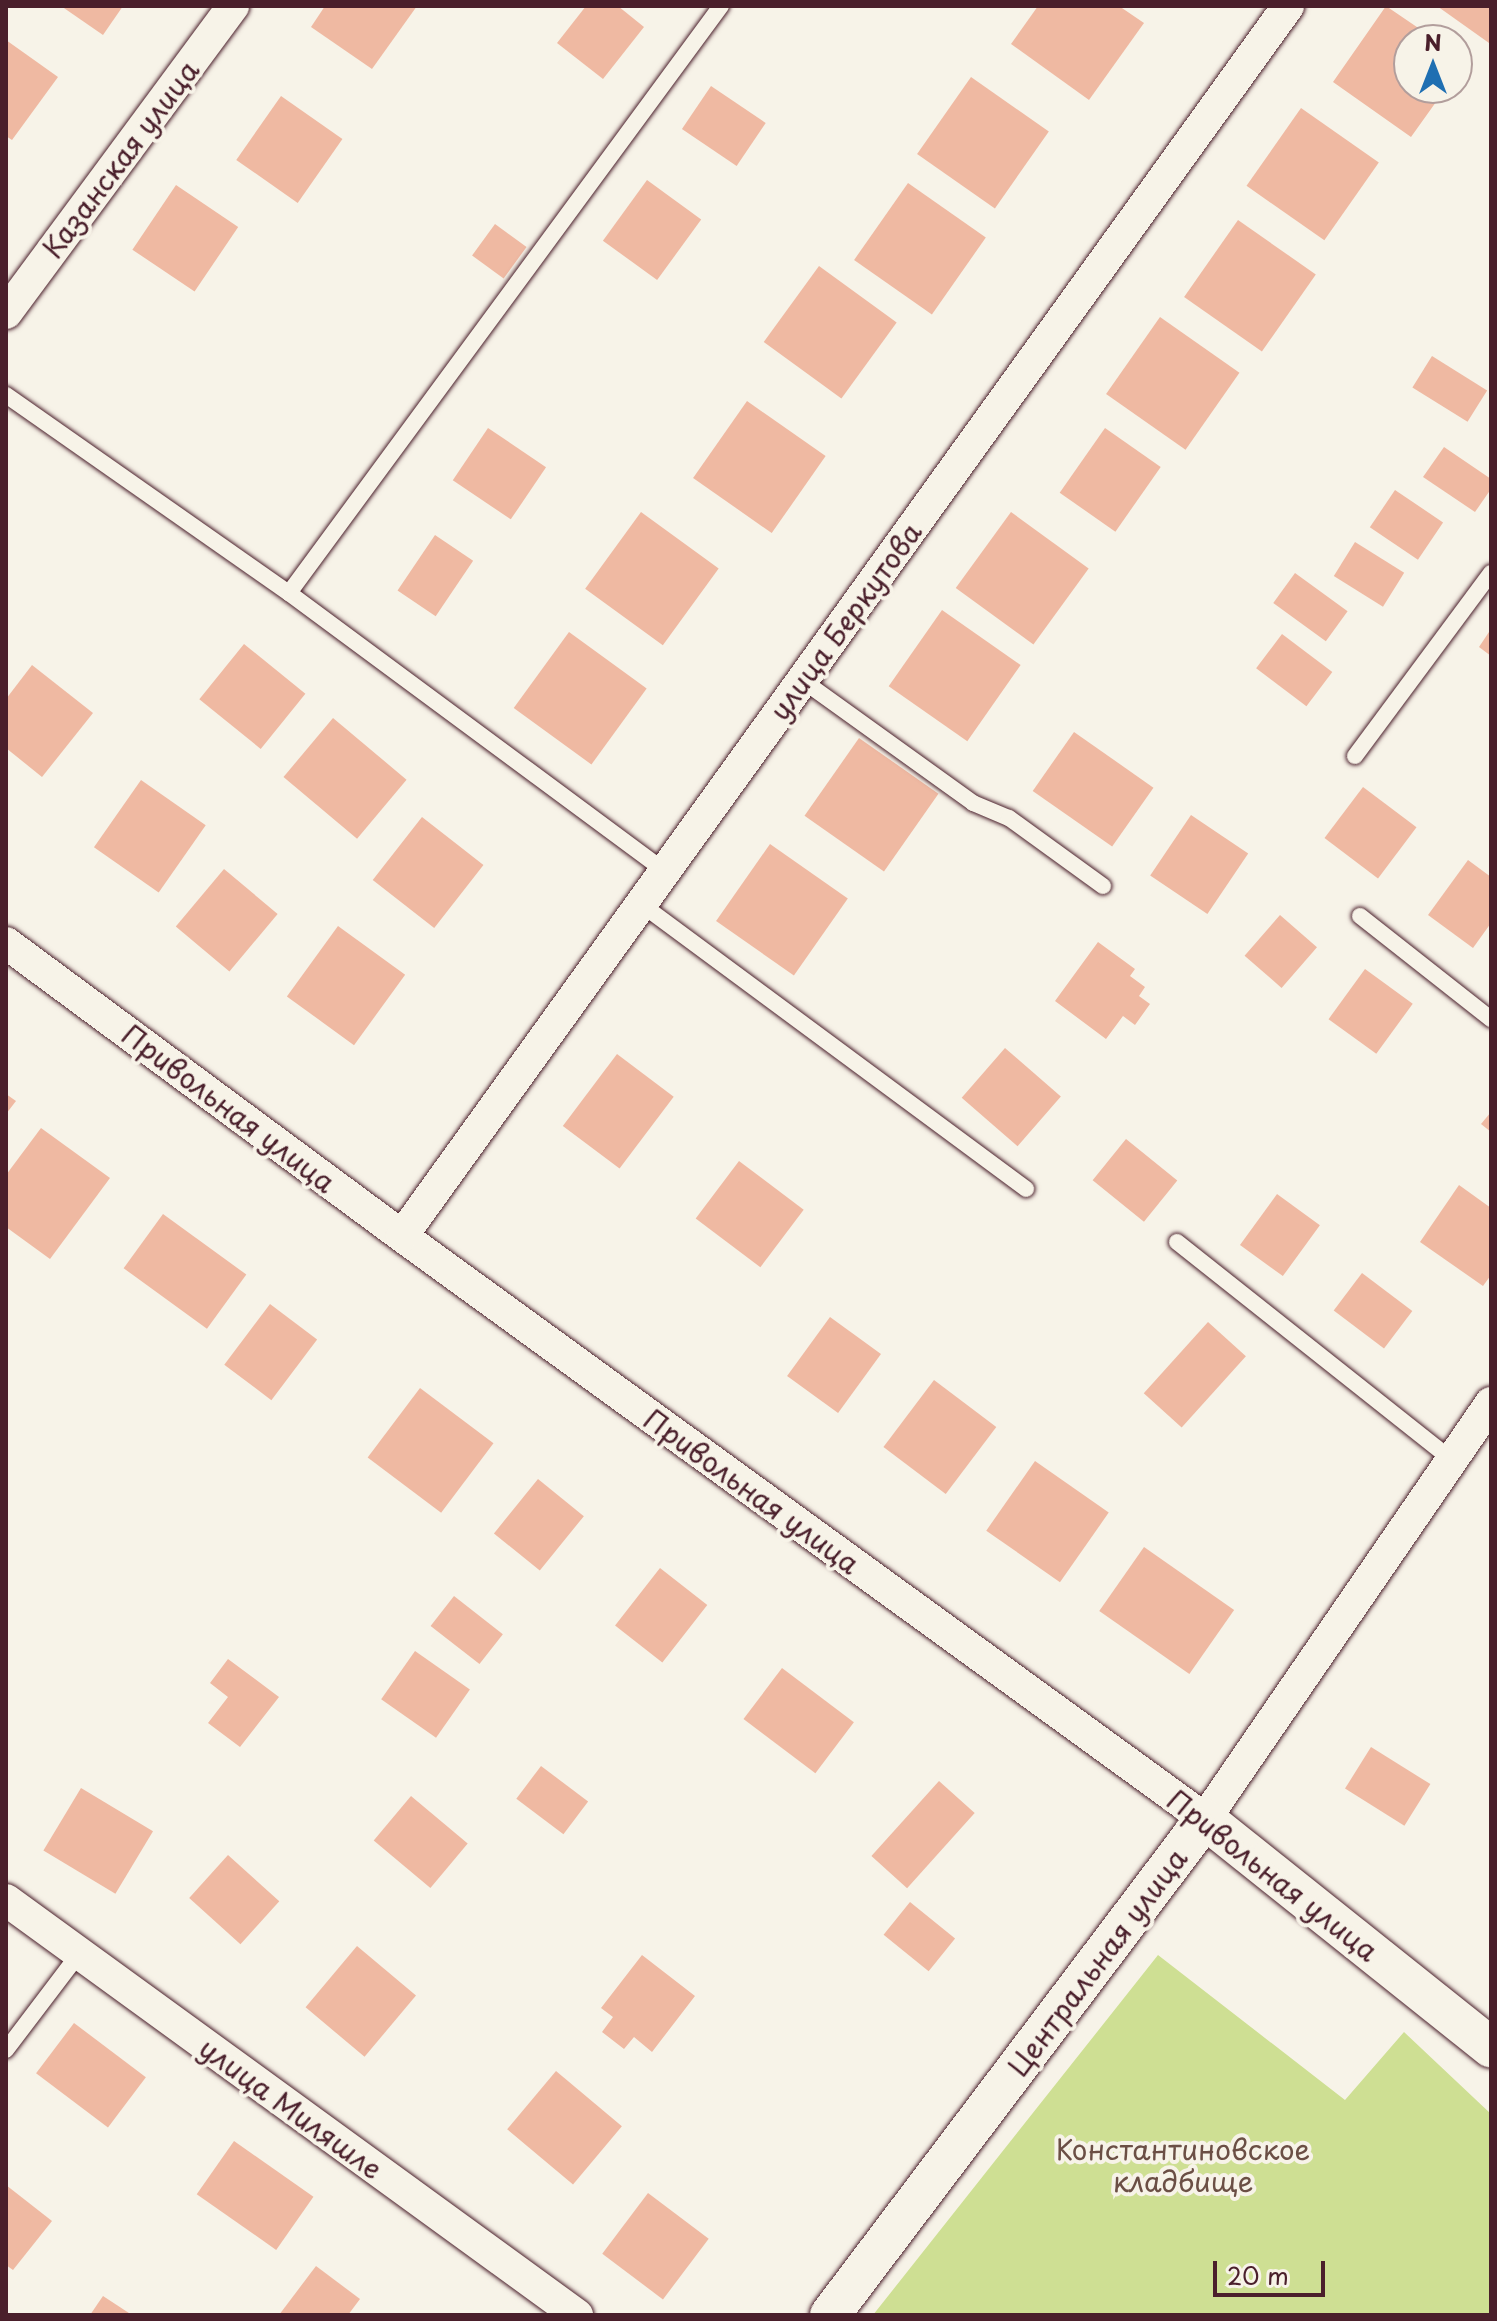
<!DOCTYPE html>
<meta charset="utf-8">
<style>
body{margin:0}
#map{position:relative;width:1497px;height:2321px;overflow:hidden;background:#f7f3e8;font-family:"Playpen Sans",sans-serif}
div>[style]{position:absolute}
.green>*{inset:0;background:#cedf93}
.building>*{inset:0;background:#efb9a2;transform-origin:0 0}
.roads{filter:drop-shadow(0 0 2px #4a1f2b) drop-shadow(0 0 2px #4a1f2b)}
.service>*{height:16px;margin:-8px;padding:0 8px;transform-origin:8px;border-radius:8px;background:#f7f3e8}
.minor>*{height:32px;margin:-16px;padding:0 16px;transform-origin:16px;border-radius:16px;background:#f7f3e8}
.tertiary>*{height:40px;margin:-20px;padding:0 20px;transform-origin:20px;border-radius:20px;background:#f7f3e8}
span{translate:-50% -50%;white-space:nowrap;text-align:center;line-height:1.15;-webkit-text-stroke:8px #f7f3e8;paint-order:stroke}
.street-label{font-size:28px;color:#4a1f2b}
.park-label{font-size:28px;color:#6b4f45}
.frame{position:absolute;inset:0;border:8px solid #4a1f2b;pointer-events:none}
.north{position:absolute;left:1393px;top:24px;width:80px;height:80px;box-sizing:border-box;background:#f7f3e8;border:2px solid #b29e9c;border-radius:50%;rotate:0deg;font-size:22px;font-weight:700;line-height:32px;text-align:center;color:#4a1f2b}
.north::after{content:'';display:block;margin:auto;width:28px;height:36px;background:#1f6fb2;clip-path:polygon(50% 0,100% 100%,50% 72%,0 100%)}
.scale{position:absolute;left:1213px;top:2261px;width:112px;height:36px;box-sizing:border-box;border:4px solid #4a1f2b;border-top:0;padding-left:10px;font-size:24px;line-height:28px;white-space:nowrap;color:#4a1f2b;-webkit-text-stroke:6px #f7f3e8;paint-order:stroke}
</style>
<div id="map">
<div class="green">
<div style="clip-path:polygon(1158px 1955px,1345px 2100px,1404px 2032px,1491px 2114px,1491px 2315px,873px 2315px)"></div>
</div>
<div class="building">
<div style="clip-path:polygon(61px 6px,123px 6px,103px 35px)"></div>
<div style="clip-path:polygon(325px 6px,417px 6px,372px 69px,311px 27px)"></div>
<div style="clip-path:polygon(586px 6px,618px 6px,644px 27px,603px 79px,557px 43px)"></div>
<div style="clip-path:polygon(1038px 6px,1119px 6px,1144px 23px,1089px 100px,1011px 44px)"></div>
<div style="clip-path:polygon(1386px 6px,1436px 40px,1409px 40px,1409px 88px,1446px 88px,1411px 137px,1333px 82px)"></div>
<div style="clip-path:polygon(1437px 6px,1491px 6px,1491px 40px,1489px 43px)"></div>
<div style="clip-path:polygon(6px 40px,58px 77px,12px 140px,6px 136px)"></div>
<div style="clip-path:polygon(1457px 54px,1465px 60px,1457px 72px)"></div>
<div style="left:971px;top:77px;width:95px;height:94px;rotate:35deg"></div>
<div style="left:711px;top:86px;width:66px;height:52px;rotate:34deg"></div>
<div style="left:281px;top:96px;width:75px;height:78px;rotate:35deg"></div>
<div style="left:1301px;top:108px;width:95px;height:95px;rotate:35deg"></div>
<div style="left:647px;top:180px;width:67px;height:75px;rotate:36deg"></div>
<div style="left:908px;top:183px;width:95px;height:94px;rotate:35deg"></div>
<div style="left:176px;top:185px;width:75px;height:78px;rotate:34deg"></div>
<div style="left:1238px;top:220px;width:95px;height:94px;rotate:35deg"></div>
<div style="left:495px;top:224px;width:39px;height:39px;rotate:36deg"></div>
<div style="left:819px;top:266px;width:96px;height:94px;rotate:36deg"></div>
<div style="left:1160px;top:317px;width:97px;height:94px;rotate:35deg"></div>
<div style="left:1432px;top:356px;width:65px;height:37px;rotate:32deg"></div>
<div style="left:747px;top:401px;width:96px;height:94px;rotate:35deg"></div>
<div style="left:488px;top:428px;width:70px;height:63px;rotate:34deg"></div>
<div style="left:1105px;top:428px;width:68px;height:79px;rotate:35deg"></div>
<div style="clip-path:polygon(1444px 447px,1491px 479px,1491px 489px,1475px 512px,1423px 477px)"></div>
<div style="left:1395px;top:490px;width:58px;height:45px;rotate:34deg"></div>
<div style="left:641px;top:512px;width:96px;height:95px;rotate:36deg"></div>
<div style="left:1011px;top:512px;width:96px;height:94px;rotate:36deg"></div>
<div style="left:435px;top:535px;width:46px;height:67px;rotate:34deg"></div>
<div style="left:1355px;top:542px;width:58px;height:40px;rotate:32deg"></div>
<div style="left:1295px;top:573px;width:65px;height:37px;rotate:36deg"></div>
<div style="left:942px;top:610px;width:96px;height:93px;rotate:35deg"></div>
<div style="clip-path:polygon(1491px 629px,1491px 656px,1479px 647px)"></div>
<div style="left:569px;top:632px;width:96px;height:94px;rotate:36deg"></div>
<div style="left:1282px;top:634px;width:63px;height:43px;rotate:37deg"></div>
<div style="left:244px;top:644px;width:79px;height:71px;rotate:39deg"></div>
<div style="clip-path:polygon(32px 665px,93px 713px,42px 777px,6px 748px,6px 699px)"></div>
<div style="left:333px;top:718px;width:96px;height:77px;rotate:40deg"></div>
<div style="left:1074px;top:732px;width:97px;height:72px;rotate:35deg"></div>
<div style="left:859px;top:738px;width:97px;height:95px;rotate:35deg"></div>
<div style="left:141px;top:780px;width:79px;height:82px;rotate:35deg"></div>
<div style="left:1363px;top:787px;width:67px;height:64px;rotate:37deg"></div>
<div style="left:1191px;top:815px;width:69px;height:73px;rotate:34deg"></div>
<div style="left:422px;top:817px;width:78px;height:80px;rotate:38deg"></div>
<div style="left:770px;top:844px;width:95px;height:94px;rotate:35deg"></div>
<div style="clip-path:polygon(1468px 860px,1491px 877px,1491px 923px,1473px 948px,1428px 915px)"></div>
<div style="left:224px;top:869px;width:70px;height:75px;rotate:40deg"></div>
<div style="left:1280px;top:915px;width:49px;height:54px;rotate:41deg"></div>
<div style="left:338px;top:926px;width:83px;height:87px;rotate:36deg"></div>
<div style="clip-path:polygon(1098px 942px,1135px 969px,1130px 976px,1145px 987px,1139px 996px,1150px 1004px,1135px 1025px,1123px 1016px,1106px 1039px,1055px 1001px)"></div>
<div style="left:1365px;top:969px;width:59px;height:62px;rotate:36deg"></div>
<div style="left:1005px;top:1048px;width:74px;height:66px;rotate:41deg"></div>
<div style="left:617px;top:1054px;width:71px;height:90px;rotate:37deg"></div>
<div style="clip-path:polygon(6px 1094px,16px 1101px,6px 1114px)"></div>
<div style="clip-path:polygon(1491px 1112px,1491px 1132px,1481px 1124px)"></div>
<div style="clip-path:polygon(41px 1128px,110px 1178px,50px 1259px,6px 1227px,6px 1175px)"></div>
<div style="left:1126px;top:1139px;width:66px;height:53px;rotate:39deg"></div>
<div style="left:739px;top:1161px;width:81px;height:72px;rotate:37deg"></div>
<div style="clip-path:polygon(1459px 1185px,1491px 1208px,1491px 1275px,1483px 1286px,1420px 1242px)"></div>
<div style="left:1277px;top:1194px;width:53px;height:63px;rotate:36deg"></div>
<div style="left:163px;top:1214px;width:103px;height:67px;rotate:36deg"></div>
<div style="left:1362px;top:1273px;width:63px;height:47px;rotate:37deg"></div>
<div style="left:270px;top:1304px;width:59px;height:76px;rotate:37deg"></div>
<div style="left:830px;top:1317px;width:63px;height:73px;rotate:36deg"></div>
<div style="left:1208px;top:1322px;width:51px;height:96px;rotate:42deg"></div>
<div style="left:934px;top:1380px;width:78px;height:84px;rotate:37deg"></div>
<div style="left:420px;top:1388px;width:92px;height:87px;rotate:37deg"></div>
<div style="left:1035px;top:1461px;width:90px;height:85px;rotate:35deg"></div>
<div style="left:538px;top:1479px;width:59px;height:70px;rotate:39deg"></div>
<div style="left:1144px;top:1547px;width:110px;height:78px;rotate:35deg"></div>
<div style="left:660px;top:1568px;width:60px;height:73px;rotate:38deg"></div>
<div style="left:454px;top:1596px;width:62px;height:38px;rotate:38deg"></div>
<div style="left:415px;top:1651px;width:67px;height:59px;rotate:35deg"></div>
<div style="clip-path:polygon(228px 1659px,279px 1697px,240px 1747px,208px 1723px,228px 1697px,210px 1683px)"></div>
<div style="left:782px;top:1668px;width:90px;height:64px;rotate:37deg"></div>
<div style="left:1371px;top:1747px;width:70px;height:49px;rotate:32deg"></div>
<div style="left:541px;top:1766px;width:59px;height:41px;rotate:37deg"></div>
<div style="left:939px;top:1781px;width:48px;height:101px;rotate:42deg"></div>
<div style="left:81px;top:1788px;width:84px;height:73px;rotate:31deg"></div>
<div style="left:411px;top:1796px;width:74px;height:58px;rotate:40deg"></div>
<div style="left:228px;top:1855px;width:69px;height:58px;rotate:42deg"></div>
<div style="left:910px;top:1902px;width:58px;height:42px;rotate:39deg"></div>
<div style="left:357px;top:1946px;width:77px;height:80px;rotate:40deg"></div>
<div style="clip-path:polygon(642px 1955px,695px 1996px,652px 2052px,634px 2037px,624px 2049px,602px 2032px,613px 2017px,601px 2008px)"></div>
<div style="left:74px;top:2023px;width:90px;height:63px;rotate:37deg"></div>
<div style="left:556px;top:2071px;width:86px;height:76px;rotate:40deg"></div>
<div style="left:234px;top:2141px;width:97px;height:65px;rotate:35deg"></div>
<div style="clip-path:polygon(6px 2185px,52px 2221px,13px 2270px,6px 2265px)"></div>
<div style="left:648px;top:2193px;width:76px;height:76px;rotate:37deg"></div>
<div style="clip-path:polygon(316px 2266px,360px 2299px,348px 2315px,279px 2315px)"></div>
<div style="clip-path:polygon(103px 2296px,132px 2315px,90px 2315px)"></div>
</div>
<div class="roads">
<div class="service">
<div style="left:6px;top:395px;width:345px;rotate:35deg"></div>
<div style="left:289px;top:593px;width:468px;rotate:36.5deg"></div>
<div style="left:289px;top:593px;width:729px;rotate:-53.65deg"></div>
<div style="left:802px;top:680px;width:211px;rotate:35.7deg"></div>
<div style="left:973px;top:803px;width:39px;rotate:23deg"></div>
<div style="left:1009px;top:818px;width:116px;rotate:35.9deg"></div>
<div style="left:1355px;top:756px;width:228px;rotate:-53.4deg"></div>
<div style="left:641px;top:904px;width:479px;rotate:36.5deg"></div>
<div style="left:1360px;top:916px;width:167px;rotate:38.2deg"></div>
<div style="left:1177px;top:1242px;width:351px;rotate:38.4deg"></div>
<div style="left:6px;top:2050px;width:121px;rotate:-52.8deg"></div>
</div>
<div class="minor">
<div style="left:6px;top:313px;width:382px;rotate:-53.5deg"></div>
<div style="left:6px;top:943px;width:493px;rotate:36.5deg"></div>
<div style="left:402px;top:1236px;width:992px;rotate:35.98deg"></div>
<div style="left:1205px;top:1819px;width:505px;rotate:-55.49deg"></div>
<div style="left:402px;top:1236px;width:1516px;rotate:-54.23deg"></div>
<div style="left:6px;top:1900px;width:706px;rotate:36.01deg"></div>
</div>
<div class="tertiary">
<div style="left:830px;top:2315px;width:622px;rotate:-52.91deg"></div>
<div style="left:1205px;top:1819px;width:366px;rotate:38.6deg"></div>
</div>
</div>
<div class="street-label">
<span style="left:120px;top:159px;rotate:-53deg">Казанская улица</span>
<span style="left:845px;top:621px;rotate:-54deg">улица Беркутова</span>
<span style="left:229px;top:1108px;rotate:37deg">Привольная улица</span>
<span style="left:752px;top:1491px;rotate:36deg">Привольная улица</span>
<span style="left:1273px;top:1875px;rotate:38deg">Привольная улица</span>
<span style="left:1097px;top:1962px;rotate:-53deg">Центральная улица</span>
<span style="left:291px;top:2108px;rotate:36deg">улица Миляшле</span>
</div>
<div class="park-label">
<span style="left:1183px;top:2165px">Константиновское<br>кладбище</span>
</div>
<div class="frame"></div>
<div class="north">N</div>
<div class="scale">20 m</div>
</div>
